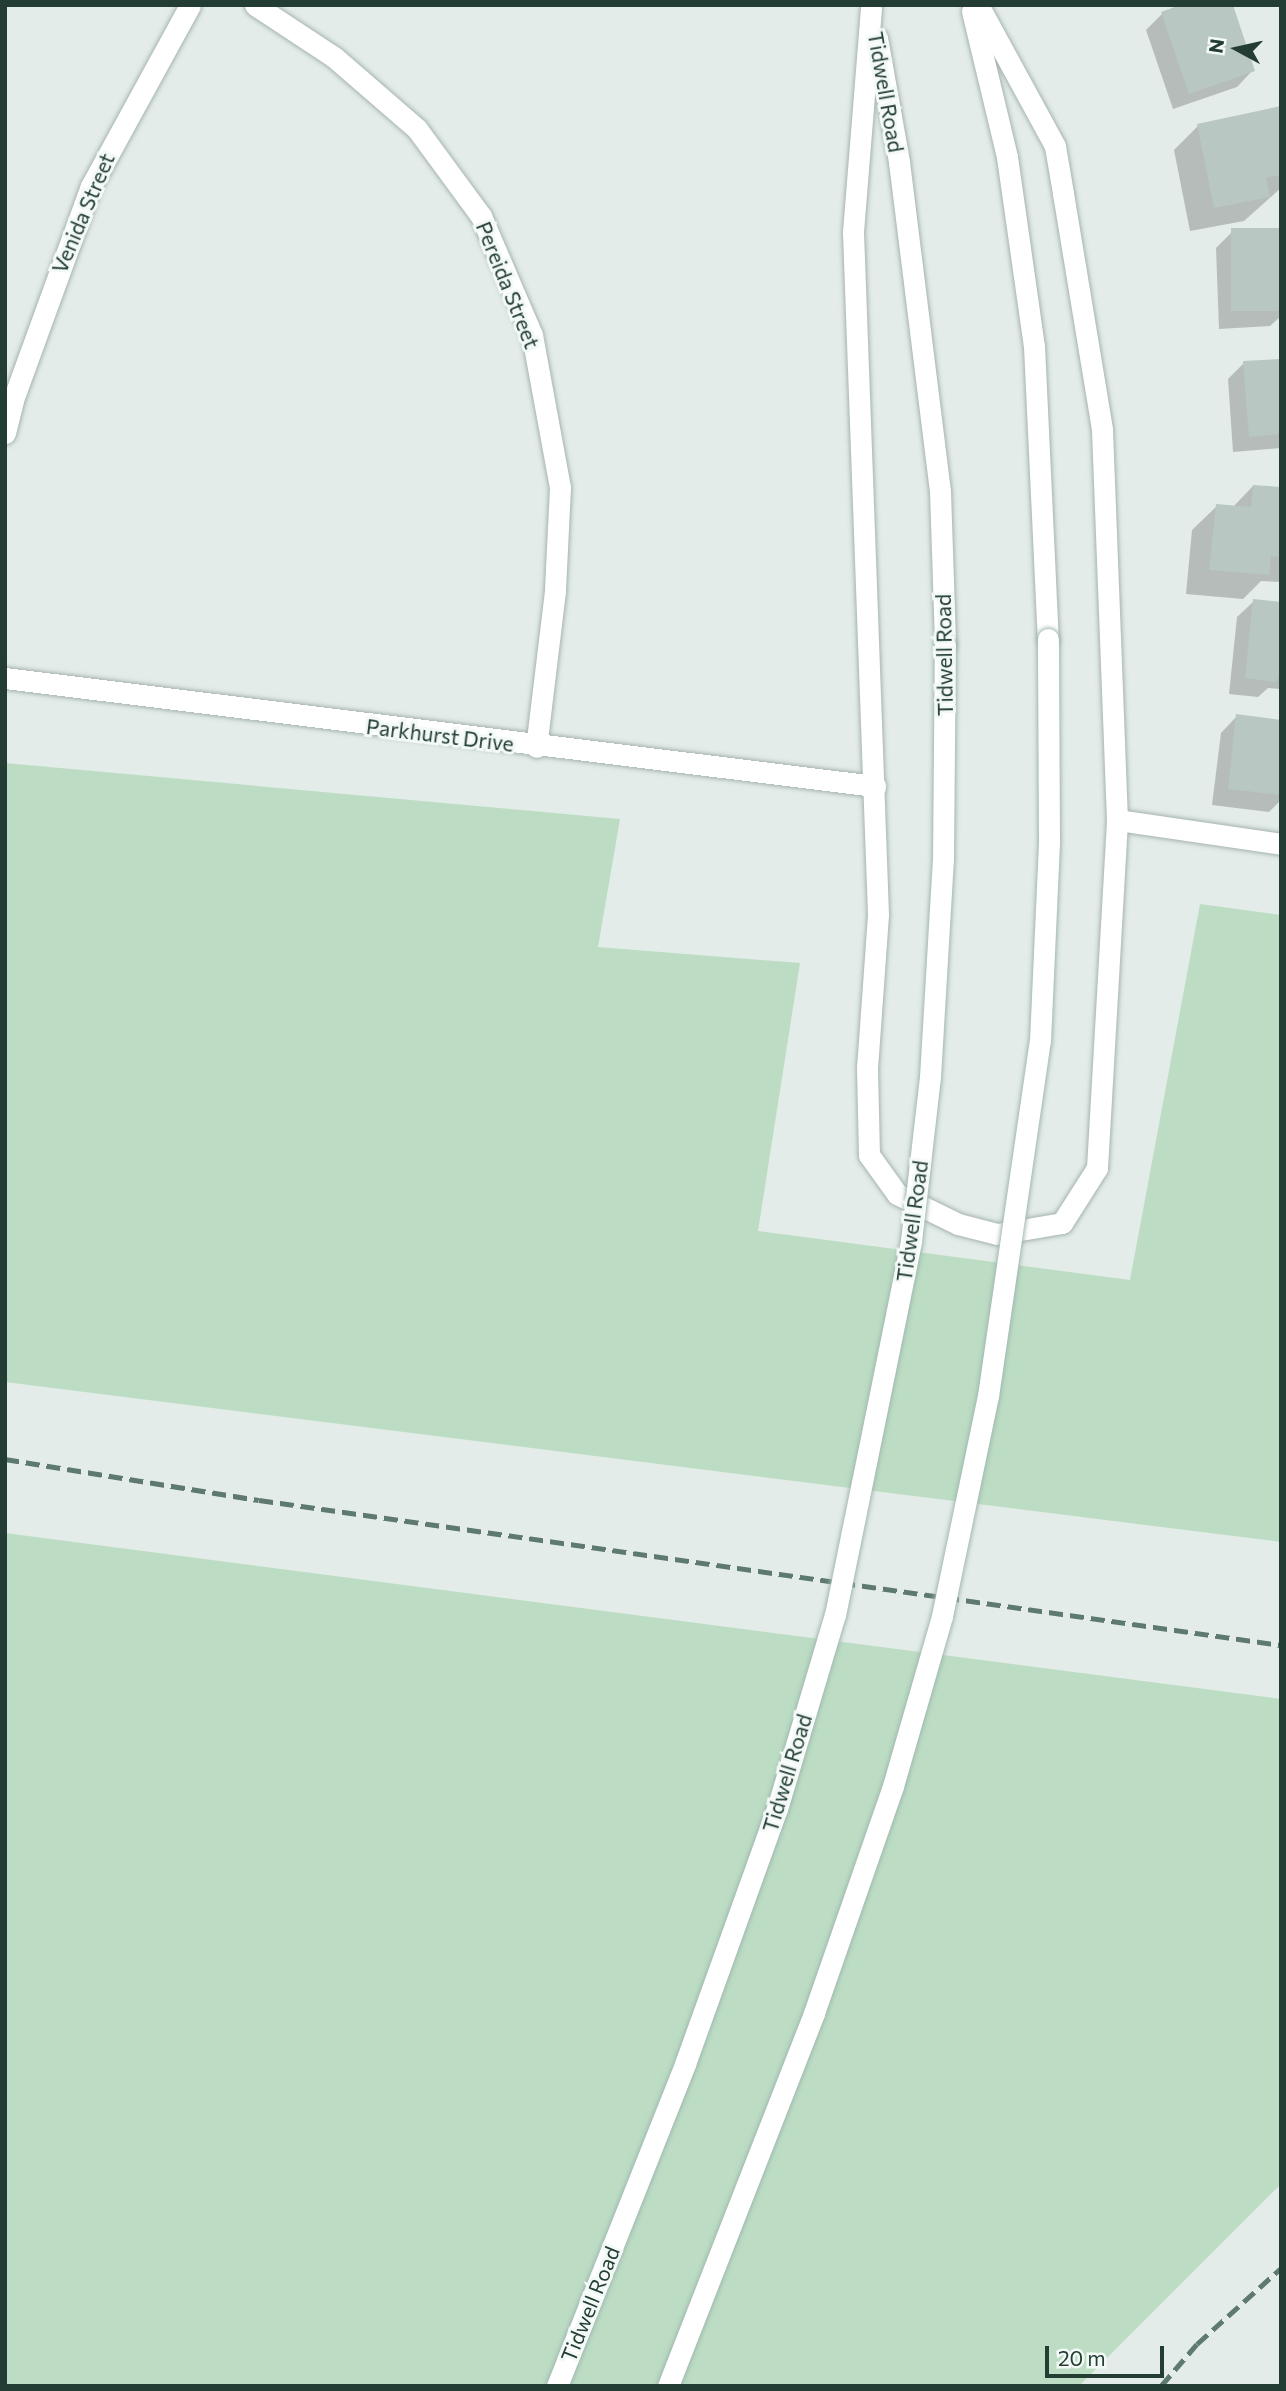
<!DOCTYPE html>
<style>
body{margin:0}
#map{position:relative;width:1286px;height:2391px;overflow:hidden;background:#e3ece8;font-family:Commissioner,sans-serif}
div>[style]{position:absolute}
.green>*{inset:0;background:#bcddc4}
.shadow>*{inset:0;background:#0003}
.building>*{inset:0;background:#b8c7c1;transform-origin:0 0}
.roads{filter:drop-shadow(0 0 2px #a6b4af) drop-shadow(0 0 2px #a6b4af)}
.street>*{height:21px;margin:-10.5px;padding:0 10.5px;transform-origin:10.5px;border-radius:10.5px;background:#fff}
.secondary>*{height:21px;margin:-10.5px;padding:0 10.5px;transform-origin:10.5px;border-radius:10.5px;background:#fff}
.rail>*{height:5px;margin-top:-2.5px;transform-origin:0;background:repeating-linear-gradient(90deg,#5d7971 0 14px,transparent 0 21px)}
.bridges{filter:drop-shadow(0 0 2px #a1b8af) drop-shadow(0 0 2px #a1b8af)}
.secondary-bridge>*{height:21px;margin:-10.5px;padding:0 10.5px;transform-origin:10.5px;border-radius:10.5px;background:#fff}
span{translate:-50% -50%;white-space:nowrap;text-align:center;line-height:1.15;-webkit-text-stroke:6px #f3f9f6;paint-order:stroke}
.street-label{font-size:21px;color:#233d35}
.frame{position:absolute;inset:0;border:7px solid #233d35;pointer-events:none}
.north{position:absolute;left:1202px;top:14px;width:70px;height:70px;-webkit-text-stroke:5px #f3f9f6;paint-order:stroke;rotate:278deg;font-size:19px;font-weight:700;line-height:28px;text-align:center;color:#233d35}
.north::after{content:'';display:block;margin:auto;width:24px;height:32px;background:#233d35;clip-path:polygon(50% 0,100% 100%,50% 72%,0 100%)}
.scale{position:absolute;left:1045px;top:2346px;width:119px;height:32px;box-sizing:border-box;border:4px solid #233d35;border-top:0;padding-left:9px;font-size:21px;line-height:24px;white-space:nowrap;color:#233d35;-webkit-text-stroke:5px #f3f9f6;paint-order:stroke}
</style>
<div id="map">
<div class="green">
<div style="clip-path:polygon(5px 763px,620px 819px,598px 947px,800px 963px,758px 1231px,1130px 1280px,1200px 904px,1281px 915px,1281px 1542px,5px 1382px)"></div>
<div style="clip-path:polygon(5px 1533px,1281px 1699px,1281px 2184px,1079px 2386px,5px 2386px)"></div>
</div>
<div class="shadow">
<div style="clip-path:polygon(1162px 14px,1253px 70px,1237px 87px,1173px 109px,1146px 30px)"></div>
<div style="clip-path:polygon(1281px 108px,1281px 188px,1244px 221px,1190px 231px,1174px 150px,1198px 126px)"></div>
<div style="clip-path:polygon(1281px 230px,1281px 316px,1270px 326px,1219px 329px,1216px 248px,1232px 232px)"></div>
<div style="clip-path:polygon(1281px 360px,1281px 448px,1233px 452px,1228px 379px,1244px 363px)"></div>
<div style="clip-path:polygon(1253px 486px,1281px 489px,1281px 582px,1261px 581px,1243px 599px,1186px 594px,1192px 530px,1217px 506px,1232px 508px)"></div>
<div style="clip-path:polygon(1254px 601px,1281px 603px,1281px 689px,1268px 688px,1258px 697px,1229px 694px,1237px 617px)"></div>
<div style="clip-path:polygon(1237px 716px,1281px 722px,1281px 800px,1269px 812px,1212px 805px,1221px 733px)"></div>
</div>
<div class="building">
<div style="clip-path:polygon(1180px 5px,1233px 5px,1255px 71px,1189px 94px,1161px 12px)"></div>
<div style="clip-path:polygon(1281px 106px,1281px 175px,1266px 178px,1270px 197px,1214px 208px,1197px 124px)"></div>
<div style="left:1281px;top:228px;width:83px;height:50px;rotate:90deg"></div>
<div style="clip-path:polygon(1281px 359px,1281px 434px,1249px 437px,1243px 361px)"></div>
<div style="clip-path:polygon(1253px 485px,1281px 487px,1281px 557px,1271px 556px,1269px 575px,1209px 570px,1216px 504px,1251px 507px)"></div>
<div style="clip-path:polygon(1253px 599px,1281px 602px,1281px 671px,1276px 682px,1245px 678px)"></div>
<div style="clip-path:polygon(1236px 714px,1281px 720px,1281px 795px,1228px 789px)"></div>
</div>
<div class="roads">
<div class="street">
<div style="left:255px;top:5px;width:95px;rotate:33.4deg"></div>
<div style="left:334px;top:57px;width:110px;rotate:40.9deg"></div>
<div style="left:417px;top:129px;width:108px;rotate:53.7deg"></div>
<div style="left:481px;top:216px;width:129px;rotate:66.8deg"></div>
<div style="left:532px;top:335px;width:155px;rotate:79.6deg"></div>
<div style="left:560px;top:487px;width:104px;rotate:92.8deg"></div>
<div style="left:555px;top:591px;width:157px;rotate:96.9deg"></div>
<div style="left:5px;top:433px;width:34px;rotate:-76deg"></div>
<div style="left:13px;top:400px;width:228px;rotate:-70deg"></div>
<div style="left:91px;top:186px;width:206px;rotate:-61.3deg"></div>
<div style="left:5px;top:678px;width:877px;rotate:7.08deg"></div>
<div style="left:1117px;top:820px;width:166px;rotate:8.3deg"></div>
</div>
<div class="secondary">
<div style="left:871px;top:8px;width:225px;rotate:94.6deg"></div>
<div style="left:853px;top:232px;width:683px;rotate:87.9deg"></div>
<div style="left:878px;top:915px;width:152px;rotate:94.1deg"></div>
<div style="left:867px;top:1067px;width:88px;rotate:88.7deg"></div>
<div style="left:869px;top:1155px;width:48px;rotate:54.3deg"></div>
<div style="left:897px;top:1194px;width:68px;rotate:26.2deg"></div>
<div style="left:958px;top:1224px;width:40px;rotate:14.4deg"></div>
<div style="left:997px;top:1234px;width:66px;rotate:-9.6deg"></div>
<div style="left:1062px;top:1223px;width:65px;rotate:-57.5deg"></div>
<div style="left:1097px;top:1168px;width:349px;rotate:-86.7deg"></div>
<div style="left:1117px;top:820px;width:391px;rotate:-92.2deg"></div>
<div style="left:1102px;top:429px;width:239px;rotate:-99.4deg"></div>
<div style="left:1063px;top:193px;width:48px;rotate:-99.7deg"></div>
<div style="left:1055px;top:146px;width:161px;rotate:-118.6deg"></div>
<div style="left:972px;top:11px;width:150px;rotate:76.5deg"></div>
<div style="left:1007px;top:157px;width:191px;rotate:81.9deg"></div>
<div style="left:1034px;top:346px;width:293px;rotate:87.3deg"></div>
<div style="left:877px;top:38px;width:126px;rotate:79.9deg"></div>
<div style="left:899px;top:162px;width:332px;rotate:82.9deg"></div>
<div style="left:940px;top:491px;width:154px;rotate:88.1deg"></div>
</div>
</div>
<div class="rail">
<div style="left:5px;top:1459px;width:257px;rotate:9.2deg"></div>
<div style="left:259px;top:1500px;width:1032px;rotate:8.08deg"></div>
<div style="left:1161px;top:2386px;width:55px;rotate:-49.4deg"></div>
<div style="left:1197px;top:2344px;width:113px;rotate:-42.1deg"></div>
</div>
<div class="bridges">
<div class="secondary-bridge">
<div style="left:557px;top:2386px;width:347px;rotate:-68.3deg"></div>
<div style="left:685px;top:2064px;width:271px;rotate:-70.2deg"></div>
<div style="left:777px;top:1809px;width:202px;rotate:-73.4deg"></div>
<div style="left:835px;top:1615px;width:382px;rotate:-78.5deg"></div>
<div style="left:911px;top:1241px;width:165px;rotate:-83.4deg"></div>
<div style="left:930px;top:1077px;width:217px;rotate:-86.6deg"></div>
<div style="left:943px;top:860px;width:215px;rotate:-89.5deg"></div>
<div style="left:668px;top:2386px;width:401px;rotate:-68.6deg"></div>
<div style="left:814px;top:2013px;width:240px;rotate:-70.8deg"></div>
<div style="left:893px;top:1786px;width:177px;rotate:-73.9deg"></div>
<div style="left:942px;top:1616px;width:225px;rotate:-78.2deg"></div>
<div style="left:988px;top:1396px;width:359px;rotate:-81.7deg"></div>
<div style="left:1040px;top:1041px;width:201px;rotate:-87.4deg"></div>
<div style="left:1049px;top:840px;width:201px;rotate:-90.3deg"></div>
</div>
</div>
<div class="street-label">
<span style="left:886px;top:92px;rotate:80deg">Tidwell Road</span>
<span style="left:83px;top:213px;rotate:-67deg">Venida Street</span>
<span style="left:508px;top:285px;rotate:68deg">Pereida Street</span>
<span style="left:944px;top:655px;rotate:-91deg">Tidwell Road</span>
<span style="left:440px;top:735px;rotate:7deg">Parkhurst Drive</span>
<span style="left:912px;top:1221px;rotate:-82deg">Tidwell Road</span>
<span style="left:787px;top:1773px;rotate:-73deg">Tidwell Road</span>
<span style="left:590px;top:2304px;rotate:-68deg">Tidwell Road</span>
</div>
<div class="frame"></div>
<div class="north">N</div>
<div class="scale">20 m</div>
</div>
